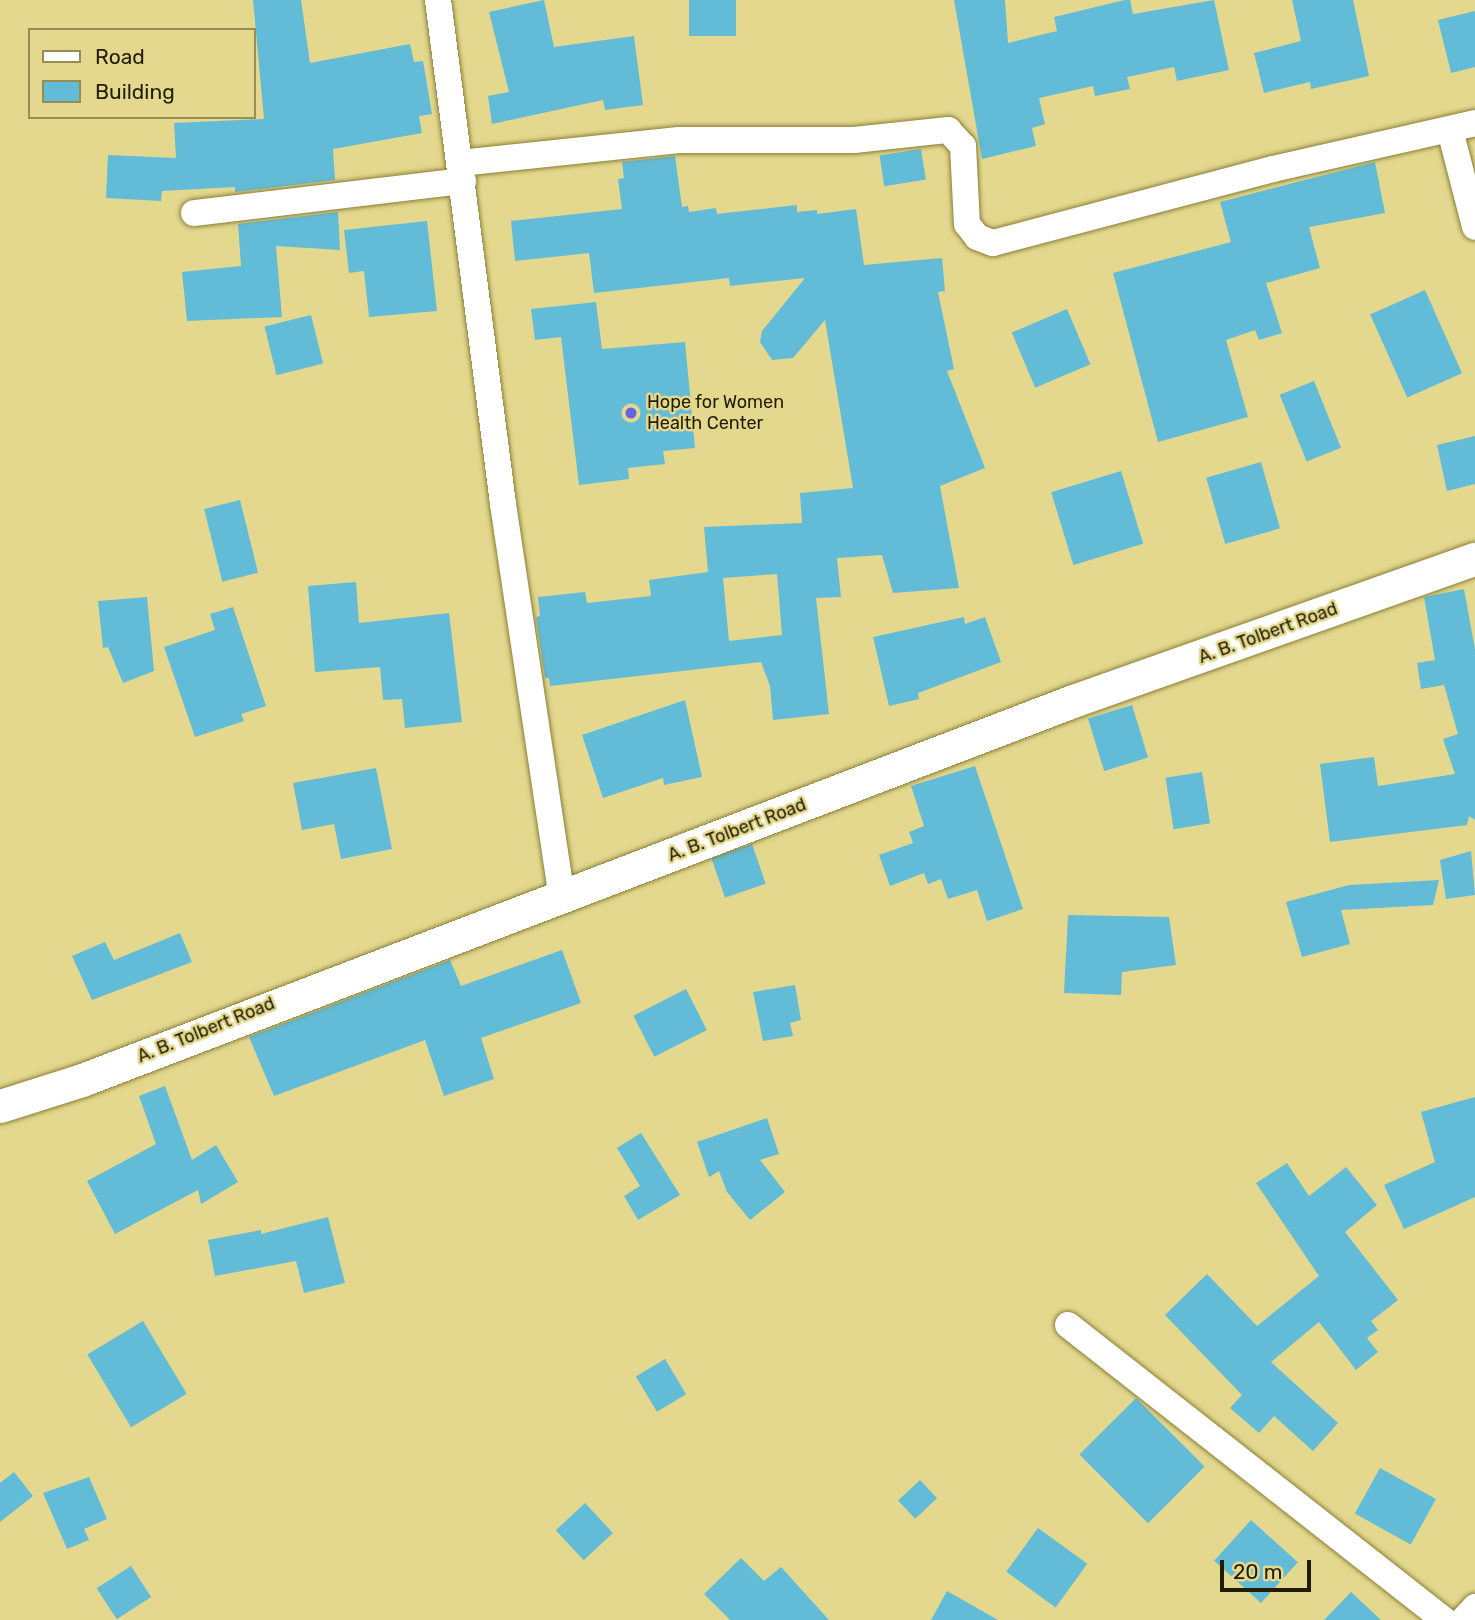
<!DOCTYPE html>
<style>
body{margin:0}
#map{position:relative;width:1475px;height:1620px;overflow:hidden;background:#e3d88e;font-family:Rubik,sans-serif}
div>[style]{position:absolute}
.building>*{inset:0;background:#62bcd7;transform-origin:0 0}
.roads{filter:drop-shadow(0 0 2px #8a7f37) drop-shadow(0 0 2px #8a7f37)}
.minor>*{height:26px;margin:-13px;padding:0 13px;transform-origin:13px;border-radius:13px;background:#fff}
.tertiary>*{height:33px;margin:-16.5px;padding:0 16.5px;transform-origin:16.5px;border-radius:16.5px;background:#fff}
.dots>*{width:19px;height:19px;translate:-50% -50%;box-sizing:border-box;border:4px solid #e3d88e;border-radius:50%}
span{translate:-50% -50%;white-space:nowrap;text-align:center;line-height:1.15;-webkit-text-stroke:5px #e3d88e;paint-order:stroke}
.poi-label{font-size:18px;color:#221d00}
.left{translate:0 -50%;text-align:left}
.street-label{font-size:18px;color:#221d00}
.legend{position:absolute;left:28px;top:28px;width:228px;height:91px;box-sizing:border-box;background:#e3d88e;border:2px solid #968d55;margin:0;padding:9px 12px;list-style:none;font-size:21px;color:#221d00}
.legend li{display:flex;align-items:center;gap:14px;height:35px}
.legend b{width:35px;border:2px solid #968d55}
.scale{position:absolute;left:1220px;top:1560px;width:91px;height:32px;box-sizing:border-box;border:4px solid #221d00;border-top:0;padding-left:9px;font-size:21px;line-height:24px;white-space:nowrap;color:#221d00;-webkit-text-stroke:5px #e3d88e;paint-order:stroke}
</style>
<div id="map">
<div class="building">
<div style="clip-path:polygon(253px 0,301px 0,310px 63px,410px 44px,414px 62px,423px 61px,432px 114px,419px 116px,422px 133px,333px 149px,335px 180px,235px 192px,235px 187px,162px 191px,161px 201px,106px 198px,108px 155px,176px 158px,174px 123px,264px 119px)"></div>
<div style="clip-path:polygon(544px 0,554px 47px,634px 36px,643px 105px,605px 110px,603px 100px,492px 124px,488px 96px,509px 92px,489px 12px)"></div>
<div style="left:689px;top:0;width:47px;height:36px"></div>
<div style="clip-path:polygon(954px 0,1005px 0,1008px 43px,1057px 31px,1054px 17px,1125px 0,1130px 0,1133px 14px,1214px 0,1229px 70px,1177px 81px,1174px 67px,1127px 77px,1130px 89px,1095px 96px,1093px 86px,1039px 98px,1045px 124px,1032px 128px,1036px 146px,982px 159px)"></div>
<div style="clip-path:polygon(1292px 0,1353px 0,1369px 76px,1311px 89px,1310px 82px,1264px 93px,1254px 53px,1301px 41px)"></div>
<div style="clip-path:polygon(1475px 11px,1475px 67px,1451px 73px,1438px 20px)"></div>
<div style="left:921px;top:149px;width:31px;height:42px;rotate:81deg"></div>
<div style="clip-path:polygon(evenodd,675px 156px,682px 207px,688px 206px,689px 212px,716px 208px,717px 214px,797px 205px,797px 212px,817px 210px,817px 214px,856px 209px,864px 265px,942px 258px,945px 291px,938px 292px,954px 369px,947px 371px,985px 468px,940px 486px,959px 588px,893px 593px,882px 555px,837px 558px,841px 597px,816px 598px,829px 714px,773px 720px,770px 686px,761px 662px,550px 686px,549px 678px,545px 678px,536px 617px,540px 616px,538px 597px,585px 592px,587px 603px,651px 596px,649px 580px,708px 572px,704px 527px,802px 523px,800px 493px,853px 488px,825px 320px,793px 358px,772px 360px,760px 342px,762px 331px,805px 278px,730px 286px,729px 278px,594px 293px,589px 253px,515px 261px,511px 221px,622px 209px,618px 179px,624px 178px,622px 162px,675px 156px,777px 574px,782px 635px,729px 641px,723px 578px,777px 574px)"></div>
<div style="clip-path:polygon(1375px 162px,1385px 213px,1309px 227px,1320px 268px,1266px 283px,1282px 333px,1259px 340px,1255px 330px,1226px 340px,1248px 417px,1158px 442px,1113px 273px,1231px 242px,1220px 202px)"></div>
<div style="clip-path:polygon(338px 212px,340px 250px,276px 246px,282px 317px,187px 321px,182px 272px,241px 266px,238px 224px)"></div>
<div style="clip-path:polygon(427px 221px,437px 311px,369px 317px,364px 271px,349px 273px,344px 230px)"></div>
<div style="left:1425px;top:290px;width:91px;height:60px;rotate:66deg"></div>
<div style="clip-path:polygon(596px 302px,602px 349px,685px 342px,695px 448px,663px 451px,665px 464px,628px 468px,629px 479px,579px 485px,561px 337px,535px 340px,531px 309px)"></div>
<div style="left:1067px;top:309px;width:60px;height:60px;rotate:67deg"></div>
<div style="left:311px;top:315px;width:50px;height:48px;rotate:76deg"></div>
<div style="left:1314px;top:381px;width:72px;height:37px;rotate:68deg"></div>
<div style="clip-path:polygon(1475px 436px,1475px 484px,1447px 491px,1437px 445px)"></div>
<div style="left:1261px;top:462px;width:69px;height:57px;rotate:74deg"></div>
<div style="left:1121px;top:471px;width:76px;height:73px;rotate:73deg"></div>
<div style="left:240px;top:500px;width:75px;height:37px;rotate:76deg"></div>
<div style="clip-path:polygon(356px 582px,359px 623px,449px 613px,462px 722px,405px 728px,402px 699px,383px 700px,380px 667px,315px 672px,308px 586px)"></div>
<div style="clip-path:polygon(1464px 589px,1475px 649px,1475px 820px,1469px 816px,1467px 825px,1330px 842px,1320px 764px,1374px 757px,1378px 786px,1455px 774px,1443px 739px,1458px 734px,1444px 685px,1421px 689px,1417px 663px,1435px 660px,1424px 597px)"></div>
<div style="clip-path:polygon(147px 597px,154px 671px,123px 683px,108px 647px,103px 648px,98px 601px)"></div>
<div style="clip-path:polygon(233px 607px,266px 706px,241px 714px,244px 721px,195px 737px,164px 647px,215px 630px,210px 614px)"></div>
<div style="clip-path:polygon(964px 617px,965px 624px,985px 617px,1001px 662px,918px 693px,919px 699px,889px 706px,873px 637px)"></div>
<div style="clip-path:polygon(685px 700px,702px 777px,664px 785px,663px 778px,603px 798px,582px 735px)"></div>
<div style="left:1132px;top:705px;width:55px;height:46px;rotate:73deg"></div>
<div style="clip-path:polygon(975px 766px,1023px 909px,987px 921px,977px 890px,948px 899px,941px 879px,928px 884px,924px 873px,890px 886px,879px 855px,913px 843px,909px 832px,924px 826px,911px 786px)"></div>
<div style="clip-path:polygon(376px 768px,392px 849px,341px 859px,334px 824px,302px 830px,293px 783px)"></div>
<div style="left:1202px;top:772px;width:52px;height:37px;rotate:81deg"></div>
<div style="left:752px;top:844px;width:42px;height:43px;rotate:71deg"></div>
<div style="clip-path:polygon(1471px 851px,1475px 895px,1446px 899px,1440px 860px)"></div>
<div style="clip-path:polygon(1439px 880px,1433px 905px,1341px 910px,1350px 944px,1302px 957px,1286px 902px,1349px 885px)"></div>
<div style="clip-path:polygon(1068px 915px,1169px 917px,1176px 965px,1122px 972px,1121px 995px,1064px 993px)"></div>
<div style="clip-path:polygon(180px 933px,192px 962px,92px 1000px,72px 956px,105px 942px,114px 960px)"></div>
<div style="clip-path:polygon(562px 950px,581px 1003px,481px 1038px,494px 1079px,444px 1096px,425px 1040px,274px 1096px,249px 1037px,450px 960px,461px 986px)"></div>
<div style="clip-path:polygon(795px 985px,801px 1020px,790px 1023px,793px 1036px,763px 1041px,753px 992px)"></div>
<div style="left:686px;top:989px;width:46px;height:59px;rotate:63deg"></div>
<div style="clip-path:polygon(165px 1086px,192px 1160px,216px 1145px,238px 1182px,201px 1204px,198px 1190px,115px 1234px,87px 1181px,156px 1144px,139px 1096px)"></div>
<div style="clip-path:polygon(1475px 1097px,1475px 1197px,1404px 1229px,1384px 1185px,1435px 1162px,1421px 1112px)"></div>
<div style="clip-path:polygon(767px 1118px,779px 1154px,760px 1160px,785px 1192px,750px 1220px,727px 1192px,719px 1171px,709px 1177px,697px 1142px)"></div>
<div style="clip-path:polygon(641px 1133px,680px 1195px,638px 1220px,624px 1196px,640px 1186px,617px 1148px)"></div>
<div style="clip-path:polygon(1287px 1163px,1309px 1196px,1346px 1167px,1377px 1205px,1345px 1232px,1398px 1300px,1371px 1321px,1378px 1330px,1367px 1338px,1378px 1352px,1356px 1370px,1319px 1322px,1271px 1362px,1338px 1423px,1313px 1451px,1274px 1416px,1259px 1433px,1230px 1408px,1242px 1395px,1165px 1315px,1207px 1274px,1257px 1326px,1319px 1276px,1256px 1183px)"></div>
<div style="clip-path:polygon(328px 1217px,345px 1283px,304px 1293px,296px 1261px,215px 1276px,208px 1240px,261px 1230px,261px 1234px)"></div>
<div style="left:143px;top:1321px;width:85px;height:65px;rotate:59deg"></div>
<div style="left:665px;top:1359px;width:41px;height:34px;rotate:59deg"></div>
<div style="left:1136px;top:1398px;width:97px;height:80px;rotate:45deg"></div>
<div style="left:1380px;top:1468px;width:64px;height:52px;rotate:29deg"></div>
<div style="clip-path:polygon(14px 1472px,33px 1496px,0 1522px,0 1483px)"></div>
<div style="clip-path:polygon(89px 1477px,107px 1519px,84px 1529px,89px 1540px,67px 1549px,43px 1493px)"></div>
<div style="left:920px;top:1480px;width:25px;height:30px;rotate:47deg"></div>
<div style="left:585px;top:1503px;width:41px;height:40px;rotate:47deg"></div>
<div style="left:1251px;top:1520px;width:63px;height:55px;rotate:42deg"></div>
<div style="left:1038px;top:1528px;width:61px;height:54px;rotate:36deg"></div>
<div style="clip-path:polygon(741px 1558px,764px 1581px,781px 1567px,829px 1620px,730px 1620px,704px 1594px)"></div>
<div style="left:131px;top:1566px;width:37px;height:41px;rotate:57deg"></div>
<div style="clip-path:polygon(947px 1591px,998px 1620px,931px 1620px)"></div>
<div style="clip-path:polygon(1351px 1592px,1381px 1620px,1324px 1620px)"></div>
</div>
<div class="roads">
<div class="minor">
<div style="left:438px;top:0;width:508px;rotate:82.65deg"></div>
<div style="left:503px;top:504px;width:398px;rotate:81.5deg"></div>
<div style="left:1450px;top:130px;width:100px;rotate:75.5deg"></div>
<div style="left:460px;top:163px;width:220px;rotate:-6deg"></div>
<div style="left:679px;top:140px;width:175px"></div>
<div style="left:854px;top:140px;width:95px;rotate:-6.1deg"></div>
<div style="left:948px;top:130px;width:22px;rotate:47deg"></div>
<div style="left:963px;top:146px;width:78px;rotate:87.1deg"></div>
<div style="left:967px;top:224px;width:16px;rotate:52deg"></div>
<div style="left:977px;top:237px;width:17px;rotate:21deg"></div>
<div style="left:993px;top:243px;width:290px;rotate:-14.8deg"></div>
<div style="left:1273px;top:169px;width:207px;rotate:-12.8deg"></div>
<div style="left:194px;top:213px;width:271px;rotate:-6.8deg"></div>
<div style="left:1068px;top:1325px;width:478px;rotate:38.1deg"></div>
<div style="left:1463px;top:1620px;width:18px;rotate:-47deg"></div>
</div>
<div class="tertiary">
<div style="left:0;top:1106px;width:86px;rotate:-17.6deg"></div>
<div style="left:82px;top:1080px;width:1061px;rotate:-20.93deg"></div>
<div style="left:1073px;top:701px;width:426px;rotate:-19.5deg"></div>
</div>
</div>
<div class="dots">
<div style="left:631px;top:413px;background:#6763dd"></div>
</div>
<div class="poi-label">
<span class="left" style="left:647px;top:413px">Hope for Women<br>Health Center</span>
</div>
<div class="street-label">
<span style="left:1268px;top:633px;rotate:-20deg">A. B. Tolbert Road</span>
<span style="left:737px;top:830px;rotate:-21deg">A. B. Tolbert Road</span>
<span style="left:206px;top:1030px;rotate:-22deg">A. B. Tolbert Road</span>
</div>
<ul class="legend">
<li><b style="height:9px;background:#fff"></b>Road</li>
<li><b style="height:19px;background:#62bcd7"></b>Building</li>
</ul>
<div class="scale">20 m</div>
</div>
